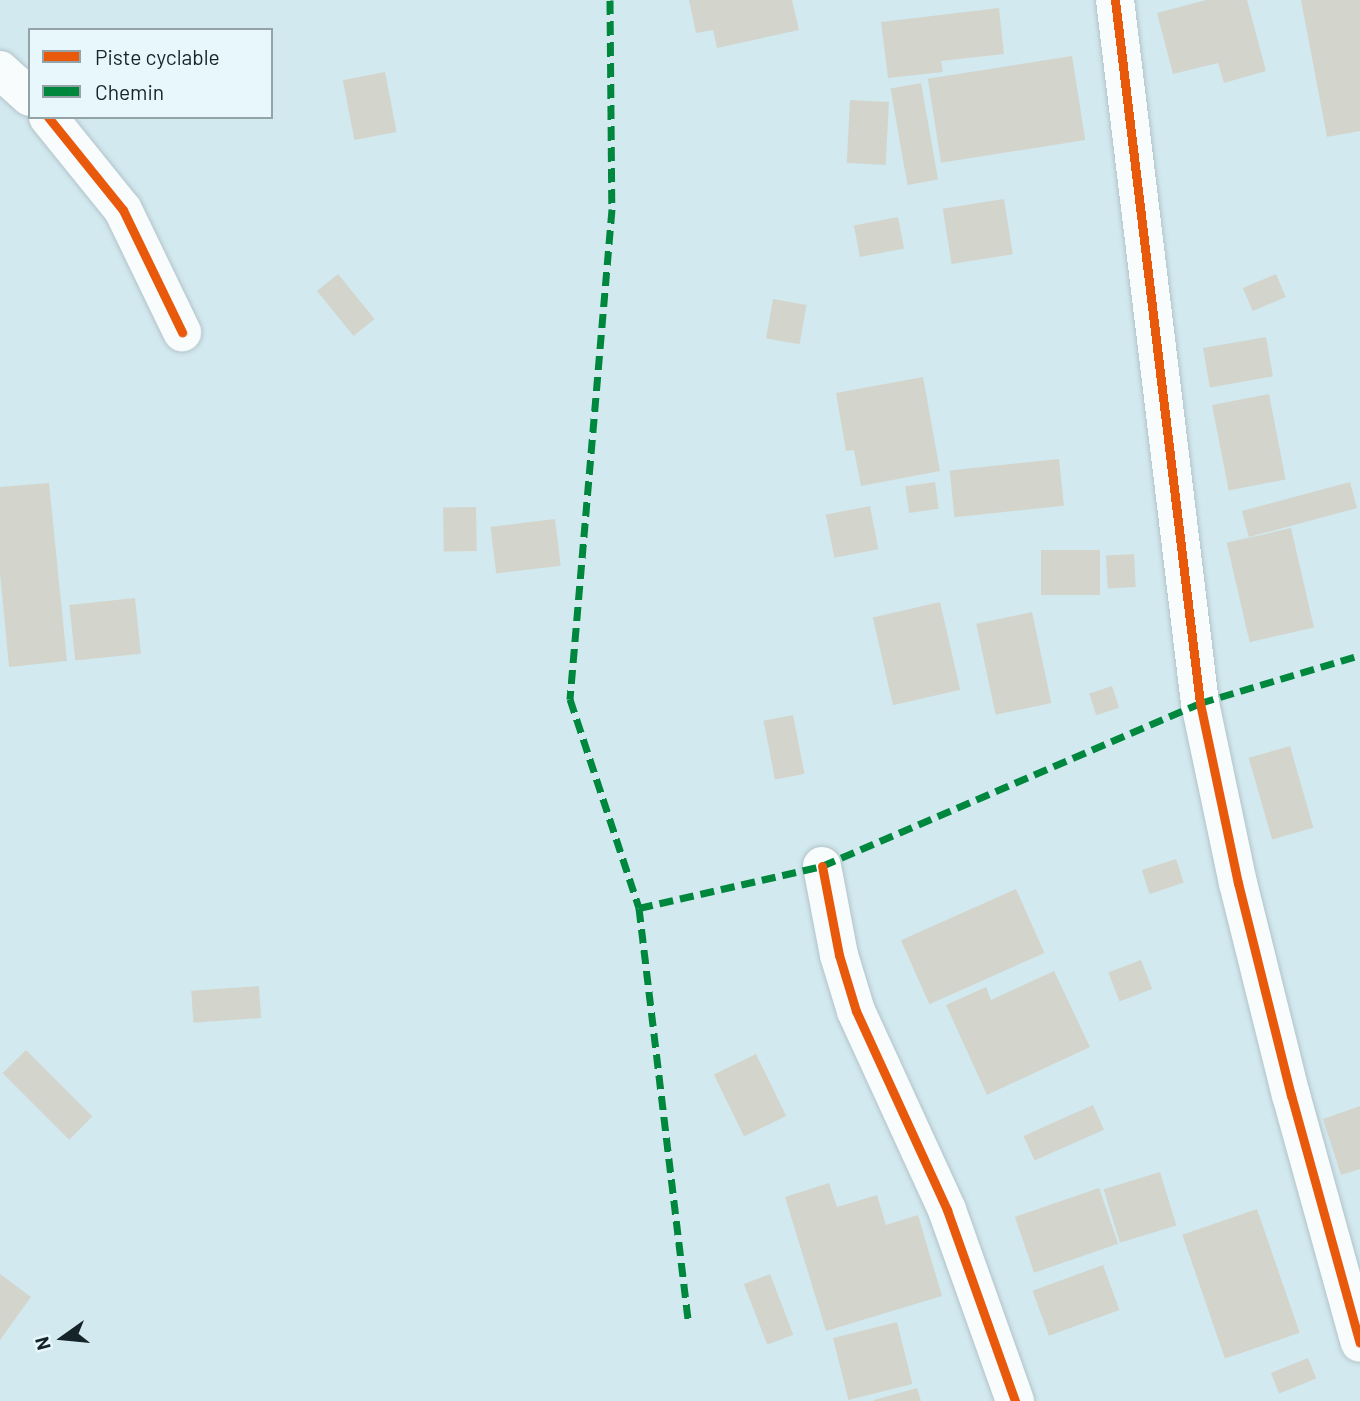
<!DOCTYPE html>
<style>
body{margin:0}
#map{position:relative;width:1360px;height:1401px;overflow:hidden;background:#d2e9ef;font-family:Barlow,sans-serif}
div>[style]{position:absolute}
.building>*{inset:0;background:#d3d5cc;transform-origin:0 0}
.roads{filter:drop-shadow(0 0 2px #b1c3c8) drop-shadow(0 0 2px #b1c3c8)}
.minor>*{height:38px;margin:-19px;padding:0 19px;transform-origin:19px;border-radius:19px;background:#f8fcfd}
.quiet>*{height:7px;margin-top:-3.5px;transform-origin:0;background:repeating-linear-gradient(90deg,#00873e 0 14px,transparent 0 21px)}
.cycleway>*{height:9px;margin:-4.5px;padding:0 4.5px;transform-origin:4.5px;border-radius:4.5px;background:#e8590c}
span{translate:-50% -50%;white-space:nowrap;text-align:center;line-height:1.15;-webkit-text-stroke:5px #e7f7fc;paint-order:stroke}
.legend{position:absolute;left:28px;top:28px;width:245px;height:91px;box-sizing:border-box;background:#e7f7fc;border:2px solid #93a3a7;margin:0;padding:9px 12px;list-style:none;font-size:21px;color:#142428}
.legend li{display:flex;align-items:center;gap:14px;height:35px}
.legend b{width:35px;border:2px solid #93a3a7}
.north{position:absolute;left:28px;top:1303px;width:70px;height:70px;-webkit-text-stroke:5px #e7f7fc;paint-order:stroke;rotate:255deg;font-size:19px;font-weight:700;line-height:28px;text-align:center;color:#142428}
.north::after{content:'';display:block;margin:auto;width:24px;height:32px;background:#142428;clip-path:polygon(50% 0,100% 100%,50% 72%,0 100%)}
</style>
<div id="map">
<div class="building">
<div style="clip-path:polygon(689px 0,792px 0,799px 30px,717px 48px,713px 30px,696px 33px)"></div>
<div style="clip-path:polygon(1206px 0,1247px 0,1266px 71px,1224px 83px,1218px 63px,1173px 74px,1157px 13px)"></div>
<div style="clip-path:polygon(1301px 0,1360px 0,1360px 131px,1327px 137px)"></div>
<div style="clip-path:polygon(999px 8px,1004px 54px,941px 61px,943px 72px,888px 78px,881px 22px)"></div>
<div style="left:1072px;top:56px;width:85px;height:146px;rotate:81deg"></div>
<div style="left:385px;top:72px;width:61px;height:43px;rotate:79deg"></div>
<div style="left:921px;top:83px;width:98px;height:31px;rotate:80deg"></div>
<div style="left:850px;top:100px;width:39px;height:63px;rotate:3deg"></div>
<div style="left:1004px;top:199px;width:56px;height:62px;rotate:81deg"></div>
<div style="left:898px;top:217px;width:32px;height:45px;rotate:79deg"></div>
<div style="left:338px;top:274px;width:58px;height:27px;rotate:51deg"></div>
<div style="left:1276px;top:274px;width:25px;height:36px;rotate:67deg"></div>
<div style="left:773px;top:299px;width:34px;height:40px;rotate:10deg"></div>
<div style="left:1266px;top:337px;width:40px;height:64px;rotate:80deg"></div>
<div style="clip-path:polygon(923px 377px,940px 471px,861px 486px,854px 450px,846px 451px,836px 393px)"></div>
<div style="left:1269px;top:394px;width:87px;height:58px;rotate:79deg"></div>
<div style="left:1059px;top:459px;width:47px;height:110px;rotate:84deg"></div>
<div style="left:935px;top:482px;width:27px;height:30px;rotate:82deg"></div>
<div style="left:1350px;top:482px;width:27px;height:112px;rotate:75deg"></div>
<div style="clip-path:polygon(49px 483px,67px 661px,9px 667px,0 573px,0 487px)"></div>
<div style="left:870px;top:506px;width:44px;height:45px;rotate:79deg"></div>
<div style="left:476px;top:507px;width:44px;height:33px;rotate:89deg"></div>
<div style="left:555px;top:519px;width:47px;height:65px;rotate:83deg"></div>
<div style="left:1291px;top:528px;width:102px;height:66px;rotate:77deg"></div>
<div style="left:1100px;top:550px;width:45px;height:59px;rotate:90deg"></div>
<div style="left:1134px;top:554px;width:33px;height:28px;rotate:87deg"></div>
<div style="left:135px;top:598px;width:56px;height:66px;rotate:84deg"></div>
<div style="left:940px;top:602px;width:90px;height:69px;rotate:77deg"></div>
<div style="left:1032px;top:612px;width:93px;height:57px;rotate:78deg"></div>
<div style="left:1112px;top:686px;width:23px;height:24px;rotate:72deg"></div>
<div style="left:793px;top:715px;width:60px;height:30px;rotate:79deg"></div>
<div style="left:1290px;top:746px;width:85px;height:43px;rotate:74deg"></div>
<div style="left:1176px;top:859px;width:25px;height:36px;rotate:72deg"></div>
<div style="left:1016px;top:889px;width:70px;height:126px;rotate:66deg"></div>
<div style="left:1141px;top:960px;width:31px;height:35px;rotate:69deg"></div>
<div style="clip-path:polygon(1054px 971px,1090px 1047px,987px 1095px,946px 1005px,986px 987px,991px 1000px)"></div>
<div style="left:259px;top:986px;width:32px;height:68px;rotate:86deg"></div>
<div style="left:26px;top:1050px;width:94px;height:33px;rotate:45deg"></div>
<div style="left:756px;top:1054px;width:69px;height:47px;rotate:64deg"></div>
<div style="left:1093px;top:1105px;width:27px;height:76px;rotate:66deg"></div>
<div style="clip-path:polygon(1360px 1106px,1360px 1169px,1341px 1175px,1323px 1119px)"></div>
<div style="left:1160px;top:1172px;width:56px;height:59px;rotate:73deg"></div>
<div style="clip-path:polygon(829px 1183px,837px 1207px,877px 1195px,886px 1225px,918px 1215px,942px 1296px,826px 1331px,785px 1197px)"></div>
<div style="left:1099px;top:1188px;width:59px;height:89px;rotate:71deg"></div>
<div style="left:1257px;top:1209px;width:131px;height:79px;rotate:71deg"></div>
<div style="left:1103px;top:1265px;width:48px;height:75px;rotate:70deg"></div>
<div style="clip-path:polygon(0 1274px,31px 1297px,0 1340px)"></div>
<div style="left:770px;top:1274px;width:65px;height:28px;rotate:69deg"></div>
<div style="left:897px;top:1322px;width:64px;height:66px;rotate:76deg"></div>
<div style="left:1308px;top:1358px;width:22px;height:40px;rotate:68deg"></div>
<div style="clip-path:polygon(917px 1388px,921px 1401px,874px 1401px,874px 1400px)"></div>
</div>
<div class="roads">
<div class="minor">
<div style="left:1115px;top:0;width:708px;rotate:83.11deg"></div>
<div style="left:1200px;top:703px;width:184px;rotate:78.1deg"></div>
<div style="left:1238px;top:883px;width:219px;rotate:76deg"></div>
<div style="left:1291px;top:1095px;width:257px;rotate:74.5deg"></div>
<div style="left:0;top:70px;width:40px;rotate:42deg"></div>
<div style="left:48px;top:117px;width:119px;rotate:51.1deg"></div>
<div style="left:123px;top:210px;width:136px;rotate:64.2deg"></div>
<div style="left:822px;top:866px;width:91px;rotate:79.2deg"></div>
<div style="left:839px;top:955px;width:59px;rotate:73.1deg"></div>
<div style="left:856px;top:1011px;width:219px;rotate:65.4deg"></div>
<div style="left:947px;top:1210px;width:203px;rotate:70.4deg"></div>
</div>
</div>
<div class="quiet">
<div style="left:610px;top:0;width:209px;rotate:89.5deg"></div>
<div style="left:612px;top:209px;width:492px;rotate:94.9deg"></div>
<div style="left:570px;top:699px;width:220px;rotate:71.7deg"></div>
<div style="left:639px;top:908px;width:414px;rotate:83.2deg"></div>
<div style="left:639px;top:908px;width:188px;rotate:-12.9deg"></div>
<div style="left:822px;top:866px;width:412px;rotate:-23.3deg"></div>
<div style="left:1200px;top:703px;width:167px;rotate:-16.7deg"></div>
</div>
<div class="cycleway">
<div style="left:1115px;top:0;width:708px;rotate:83.11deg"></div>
<div style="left:1200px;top:703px;width:184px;rotate:78.1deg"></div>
<div style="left:1238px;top:883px;width:219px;rotate:76deg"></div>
<div style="left:1291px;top:1095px;width:257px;rotate:74.5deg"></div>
<div style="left:48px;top:117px;width:119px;rotate:51.1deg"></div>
<div style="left:123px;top:210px;width:136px;rotate:64.2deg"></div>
<div style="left:822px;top:866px;width:91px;rotate:79.2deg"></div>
<div style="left:839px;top:955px;width:59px;rotate:73.1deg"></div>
<div style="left:856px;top:1011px;width:219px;rotate:65.4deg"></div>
<div style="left:947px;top:1210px;width:203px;rotate:70.4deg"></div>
</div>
<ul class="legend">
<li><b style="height:9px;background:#e8590c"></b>Piste cyclable</li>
<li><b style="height:9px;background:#00873e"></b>Chemin</li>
</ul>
<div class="north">N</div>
</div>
